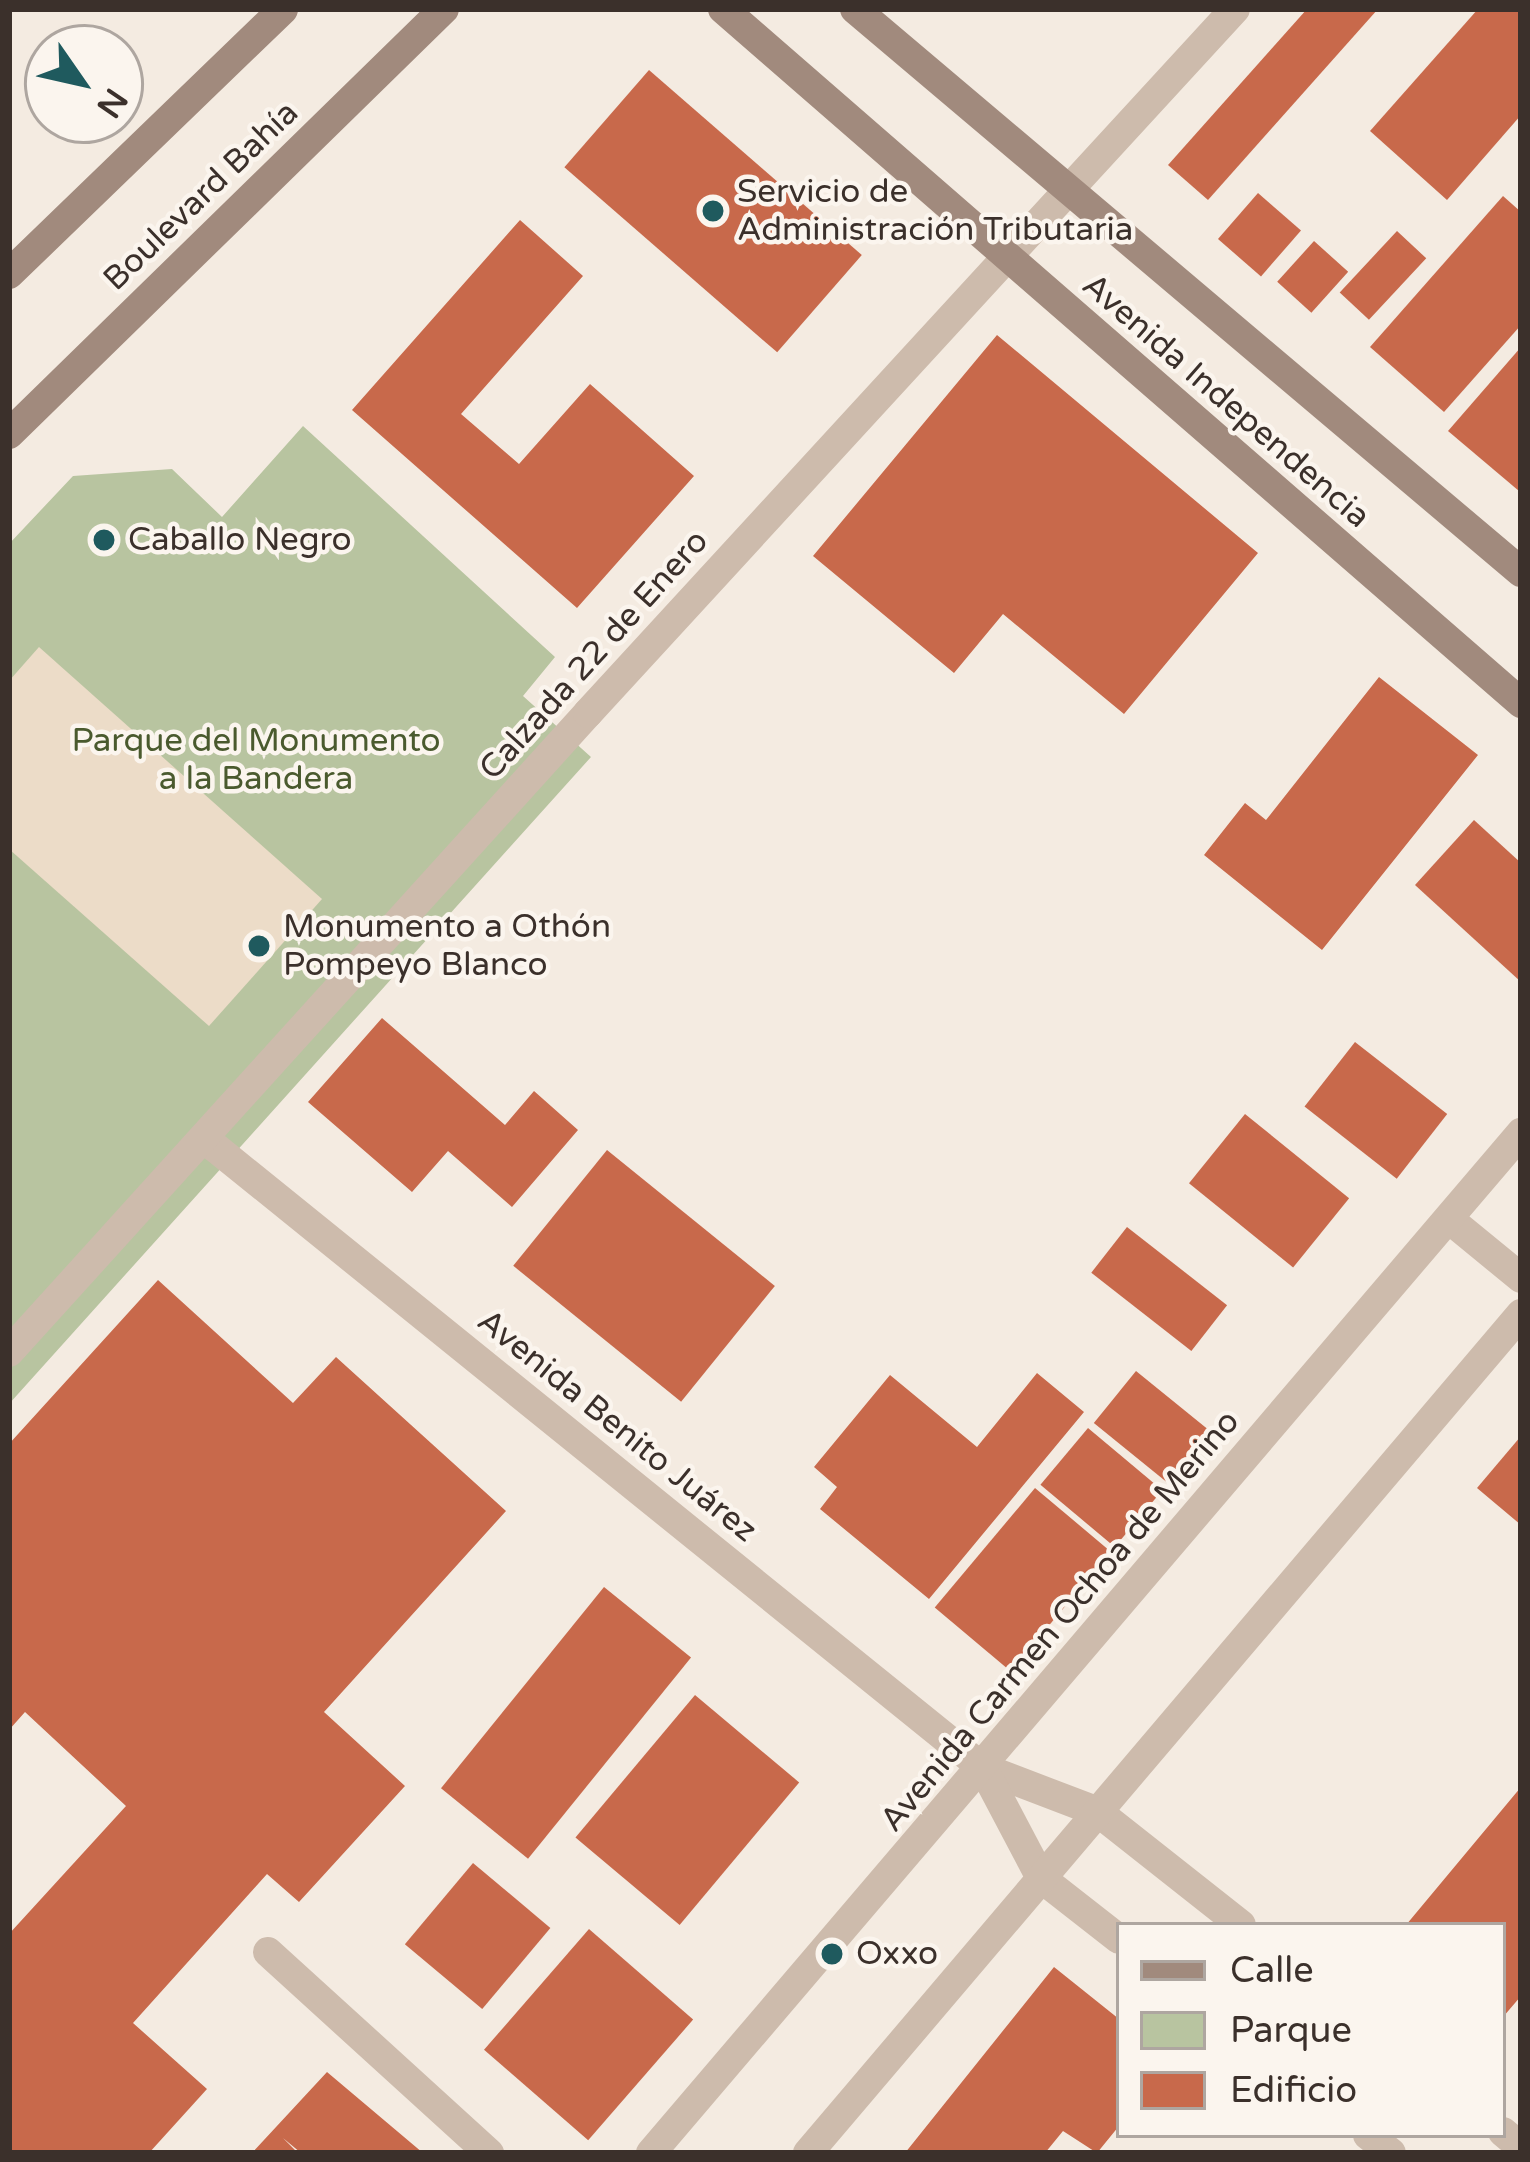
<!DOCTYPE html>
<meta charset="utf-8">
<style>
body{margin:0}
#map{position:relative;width:1530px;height:2162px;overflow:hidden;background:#f4ebe1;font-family:"Varela Round",sans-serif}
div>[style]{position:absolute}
.green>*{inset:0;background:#b8c4a0}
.plaza>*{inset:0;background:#ecdcc8}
.building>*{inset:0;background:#c8694b;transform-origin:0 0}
.service>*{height:30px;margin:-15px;padding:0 15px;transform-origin:15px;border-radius:15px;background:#cdbbac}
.pedestrian>*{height:30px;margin:-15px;padding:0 15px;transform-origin:15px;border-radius:15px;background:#cdbbac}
.minor>*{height:30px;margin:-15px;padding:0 15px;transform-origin:15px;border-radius:15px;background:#cdbbac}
.secondary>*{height:30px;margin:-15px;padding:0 15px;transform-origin:15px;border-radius:15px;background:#a18a7d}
.dots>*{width:33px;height:33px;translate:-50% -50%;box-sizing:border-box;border:6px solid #fbf5ee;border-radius:50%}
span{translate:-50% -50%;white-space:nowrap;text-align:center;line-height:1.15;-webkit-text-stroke:9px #fbf5ee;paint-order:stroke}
.poi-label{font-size:33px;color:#3b302b}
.left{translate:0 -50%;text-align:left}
.street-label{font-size:33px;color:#3b302b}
.park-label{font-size:33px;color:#4a5a2e}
.frame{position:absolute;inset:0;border:12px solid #3b302b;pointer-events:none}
.legend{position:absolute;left:1116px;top:1922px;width:390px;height:216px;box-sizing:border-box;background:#fbf5ee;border:3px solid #aea6a0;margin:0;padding:15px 21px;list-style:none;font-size:36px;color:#3b302b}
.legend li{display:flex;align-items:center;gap:24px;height:60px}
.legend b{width:60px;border:3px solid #aea6a0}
.north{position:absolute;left:24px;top:24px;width:120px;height:120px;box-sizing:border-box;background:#fbf5ee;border:3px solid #aea6a0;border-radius:50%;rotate:124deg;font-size:33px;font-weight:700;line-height:48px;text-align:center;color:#3b302b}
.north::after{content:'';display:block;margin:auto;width:42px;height:54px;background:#1f5a5e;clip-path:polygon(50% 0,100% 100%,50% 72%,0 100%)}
</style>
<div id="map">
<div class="green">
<div style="clip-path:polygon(303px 426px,555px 657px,523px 696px,591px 757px,9px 1404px,9px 544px,73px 476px,172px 469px,222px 517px)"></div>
</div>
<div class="plaza">
<div style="clip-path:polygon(39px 647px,322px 899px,209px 1026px,9px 849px,9px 681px)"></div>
</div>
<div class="building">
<div style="clip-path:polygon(1307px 9px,1378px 9px,1208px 200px,1168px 165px)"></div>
<div style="clip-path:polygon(1478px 9px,1521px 9px,1521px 115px,1447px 200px,1370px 131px)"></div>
<div style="left:649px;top:70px;width:282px;height:129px;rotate:41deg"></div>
<div style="left:1258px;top:193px;width:57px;height:61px;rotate:41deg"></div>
<div style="clip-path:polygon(1503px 196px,1521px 212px,1521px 325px,1444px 412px,1370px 347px)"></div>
<div style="clip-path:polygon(520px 220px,583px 276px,461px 414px,519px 464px,590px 384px,694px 476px,577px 608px,352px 410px)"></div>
<div style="left:1397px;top:231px;width:40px;height:84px;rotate:43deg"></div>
<div style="left:1314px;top:241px;width:46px;height:55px;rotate:42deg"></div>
<div style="clip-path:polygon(997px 335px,1258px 553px,1124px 714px,1003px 614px,954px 673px,813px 556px)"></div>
<div style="clip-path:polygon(1521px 347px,1521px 489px,1519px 491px,1448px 431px)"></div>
<div style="clip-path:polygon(1379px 677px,1478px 755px,1322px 950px,1204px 855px,1245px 803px,1266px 820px)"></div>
<div style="clip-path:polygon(1474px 820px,1521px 863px,1521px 982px,1415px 885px)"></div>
<div style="clip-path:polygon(382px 1018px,505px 1125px,534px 1091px,578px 1130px,512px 1207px,448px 1151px,412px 1192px,308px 1102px)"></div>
<div style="left:1355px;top:1042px;width:117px;height:82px;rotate:38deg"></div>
<div style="left:1245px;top:1114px;width:134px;height:89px;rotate:39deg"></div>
<div style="left:607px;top:1150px;width:216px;height:149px;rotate:39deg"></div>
<div style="left:1127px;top:1227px;width:127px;height:58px;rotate:38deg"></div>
<div style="clip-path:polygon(158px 1280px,293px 1403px,336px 1357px,506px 1511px,324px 1712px,405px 1786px,299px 1902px,267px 1874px,133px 2023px,207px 2089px,149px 2153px,9px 2153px,9px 1934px,126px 1806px,25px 1712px,9px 1730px,9px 1444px)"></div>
<div style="left:1136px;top:1371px;width:96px;height:67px;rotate:39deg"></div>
<div style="clip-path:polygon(1037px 1373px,1084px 1412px,929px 1599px,820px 1509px,837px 1487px,814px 1467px,890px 1375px,977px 1447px)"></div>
<div style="left:1088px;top:1428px;width:97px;height:74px;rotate:40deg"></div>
<div style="clip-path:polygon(1521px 1436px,1521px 1525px,1477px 1488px)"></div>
<div style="left:1035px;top:1488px;width:99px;height:156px;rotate:40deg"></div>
<div style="left:604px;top:1587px;width:112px;height:259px;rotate:39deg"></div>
<div style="left:695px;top:1695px;width:136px;height:186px;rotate:40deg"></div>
<div style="clip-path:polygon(1521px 1787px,1521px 1996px,1503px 2017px,1503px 1925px,1406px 1925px)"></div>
<div style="left:473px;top:1863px;width:101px;height:106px;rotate:40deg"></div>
<div style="left:589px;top:1929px;width:138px;height:160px;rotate:41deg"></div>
<div style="clip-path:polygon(1054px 1967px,1119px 2019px,1119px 2126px,1097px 2153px,1063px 2131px,1045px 2153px,905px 2153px)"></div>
<div style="clip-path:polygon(327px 2072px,423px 2153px,301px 2153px,283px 2138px,298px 2153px,252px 2153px)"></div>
</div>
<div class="service">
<div style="left:206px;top:1140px;width:999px;rotate:38.95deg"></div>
<div style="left:268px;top:1952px;width:299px;rotate:42.3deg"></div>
</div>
<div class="pedestrian">
<div style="left:9px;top:1352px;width:862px;rotate:-47.82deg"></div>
</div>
<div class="minor">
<div style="left:588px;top:713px;width:956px;rotate:-47.42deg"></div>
<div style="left:1449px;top:1219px;width:93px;rotate:39.3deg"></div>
<div style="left:983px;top:1768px;width:123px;rotate:20.9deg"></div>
<div style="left:1098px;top:1812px;width:182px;rotate:38.3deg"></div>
<div style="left:983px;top:1768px;width:124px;rotate:62.2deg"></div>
<div style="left:1041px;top:1878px;width:99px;rotate:38deg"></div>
<div style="left:1503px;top:2132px;width:23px;rotate:40deg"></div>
<div style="left:1368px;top:2135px;width:29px;rotate:38deg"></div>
<div style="left:651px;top:2153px;width:1341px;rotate:-49.54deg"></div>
<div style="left:808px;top:2153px;width:1101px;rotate:-49.64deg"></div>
</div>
<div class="secondary">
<div style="left:723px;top:9px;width:1058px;rotate:41.01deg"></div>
<div style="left:855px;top:9px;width:872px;rotate:40.21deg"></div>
<div style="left:9px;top:274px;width:381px;rotate:-44deg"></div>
<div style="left:9px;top:434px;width:608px;rotate:-44.33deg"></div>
</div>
<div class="dots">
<div style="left:713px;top:211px;background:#1f5a5e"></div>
<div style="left:104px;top:540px;background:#1f5a5e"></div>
<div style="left:259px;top:946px;background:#1f5a5e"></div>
<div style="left:832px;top:1954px;background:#1f5a5e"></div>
</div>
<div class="poi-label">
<span class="left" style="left:737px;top:211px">Servicio de<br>Administración Tributaria</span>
<span class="left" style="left:128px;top:540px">Caballo Negro</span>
<span class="left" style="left:283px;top:946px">Monumento a Othón<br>Pompeyo Blanco</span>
<span class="left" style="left:856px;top:1954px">Oxxo</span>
</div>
<div class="street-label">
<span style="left:201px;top:196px;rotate:-44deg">Boulevard Bahía</span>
<span style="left:1226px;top:401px;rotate:41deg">Avenida Independencia</span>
<span style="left:594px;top:655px;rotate:-48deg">Calzada 22 de Enero</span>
<span style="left:617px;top:1426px;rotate:39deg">Avenida Benito Juárez</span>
<span style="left:1060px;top:1621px;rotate:-50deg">Avenida Carmen Ochoa de Merino</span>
</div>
<div class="park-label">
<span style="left:256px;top:760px">Parque del Monumento<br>a la Bandera</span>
</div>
<div class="frame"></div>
<ul class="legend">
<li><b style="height:15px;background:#a18a7d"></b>Calle</li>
<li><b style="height:33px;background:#b8c4a0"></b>Parque</li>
<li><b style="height:33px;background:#c8694b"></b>Edificio</li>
</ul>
<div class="north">N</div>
</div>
